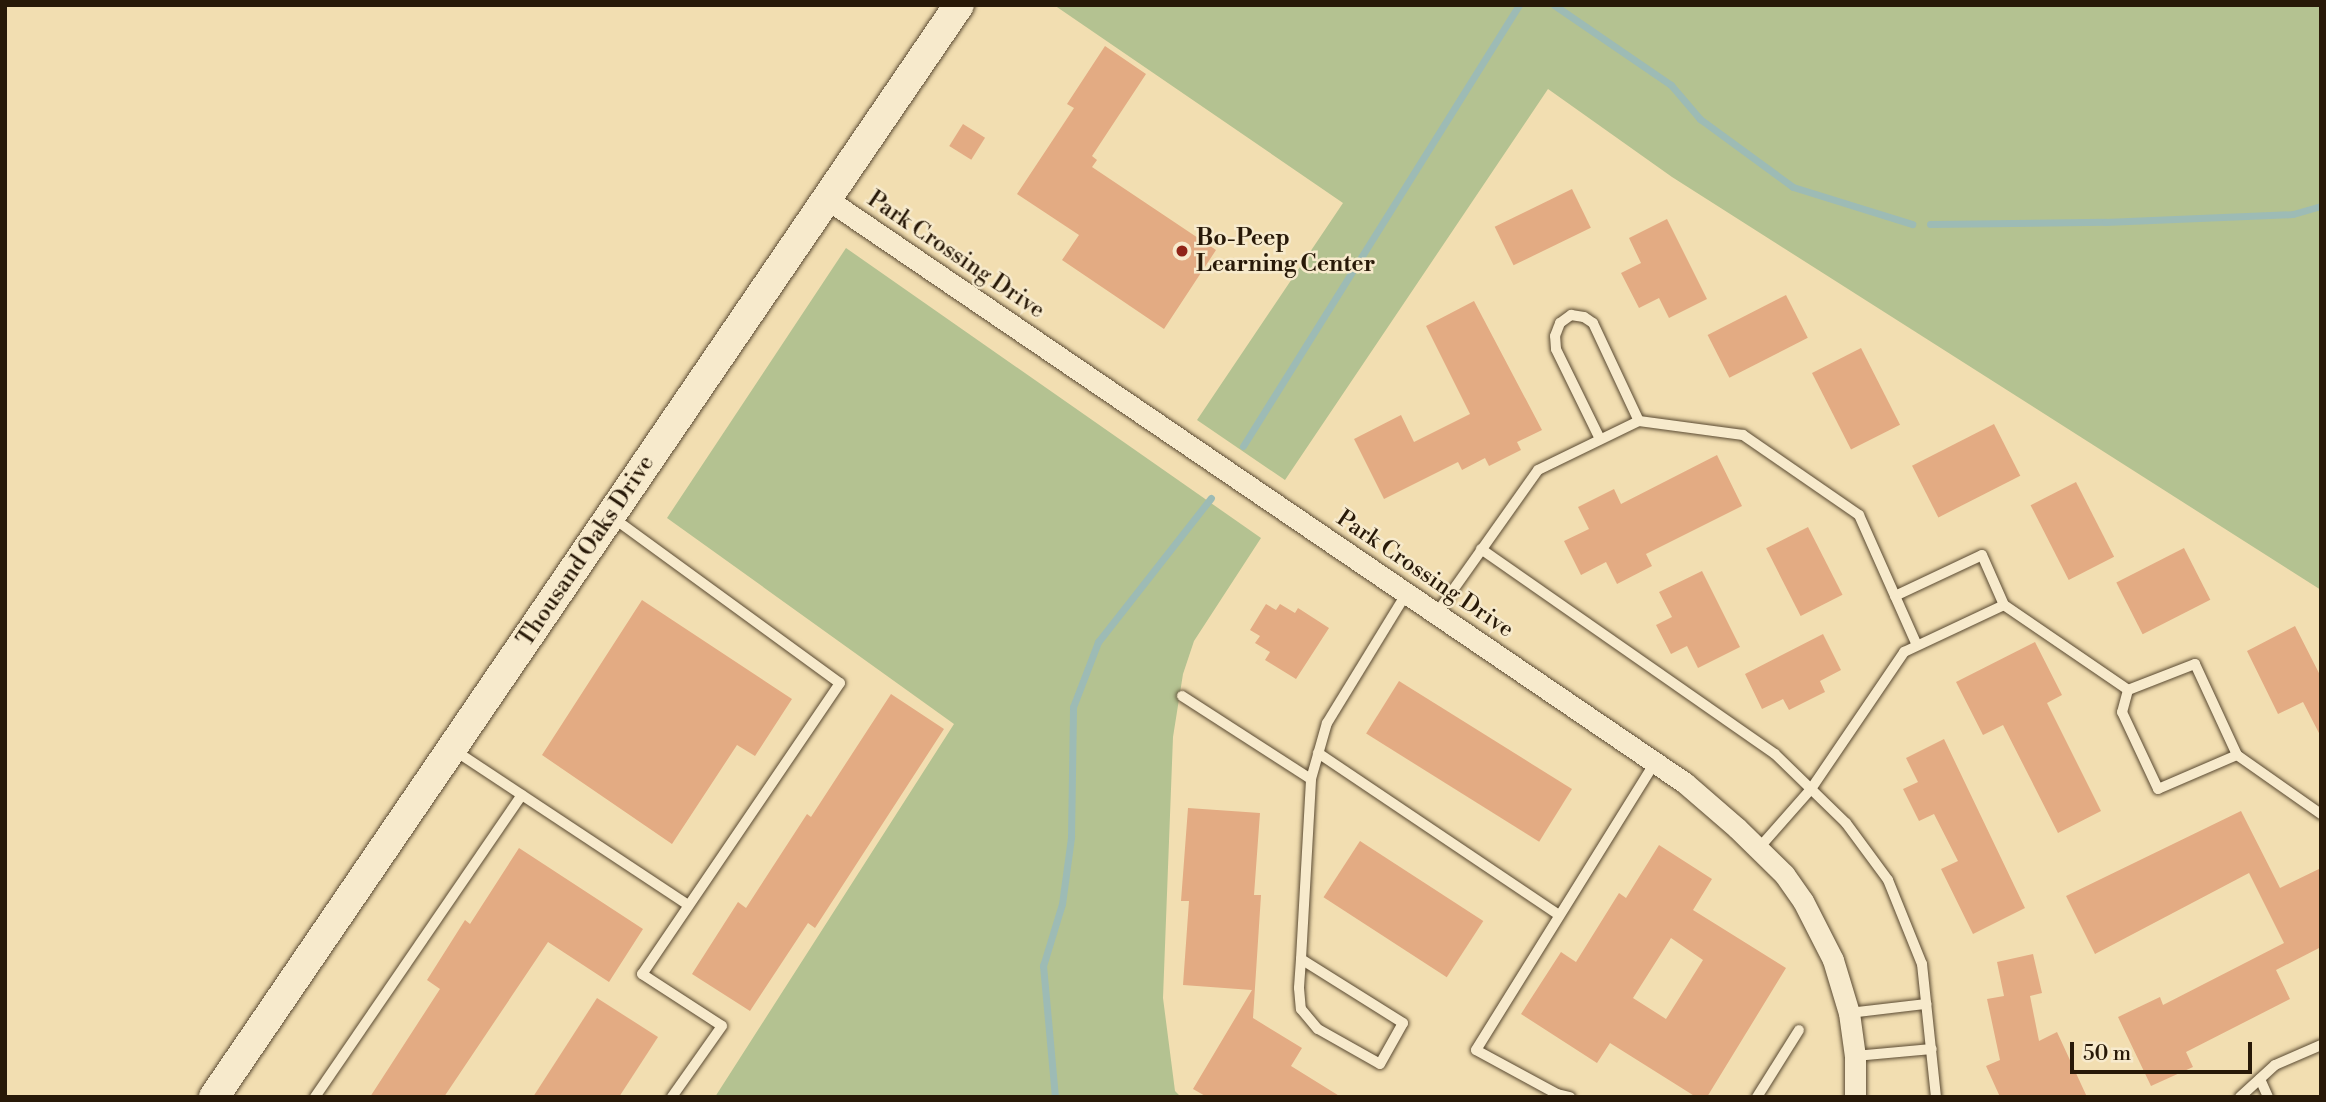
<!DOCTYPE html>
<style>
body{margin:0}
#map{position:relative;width:2326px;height:1102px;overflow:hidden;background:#f2deb1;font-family:"Libre Bodoni",serif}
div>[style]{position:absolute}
.green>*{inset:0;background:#b4c291}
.stream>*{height:7px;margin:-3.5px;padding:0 3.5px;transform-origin:3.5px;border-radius:3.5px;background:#9dbbb5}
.building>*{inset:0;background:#e3ab83;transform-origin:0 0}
.roads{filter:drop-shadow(0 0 2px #5a4a32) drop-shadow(0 0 2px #5a4a32)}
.lane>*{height:10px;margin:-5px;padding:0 5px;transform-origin:5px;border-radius:5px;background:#f7eacc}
.street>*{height:21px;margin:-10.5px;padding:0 10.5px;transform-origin:10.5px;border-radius:10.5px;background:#f7eacc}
.secondary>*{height:30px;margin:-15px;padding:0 15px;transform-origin:15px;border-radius:15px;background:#f7eacc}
.dots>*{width:19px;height:19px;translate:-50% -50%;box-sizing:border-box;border:4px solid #f7eacc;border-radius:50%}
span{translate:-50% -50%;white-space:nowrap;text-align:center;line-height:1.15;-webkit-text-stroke:5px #f7eacc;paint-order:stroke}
.poi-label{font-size:23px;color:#281908;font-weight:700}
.left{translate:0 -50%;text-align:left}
.street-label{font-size:23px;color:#281908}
.frame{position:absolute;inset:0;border:7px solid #281908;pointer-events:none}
.scale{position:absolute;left:2070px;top:1042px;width:182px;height:32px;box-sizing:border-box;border:4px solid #281908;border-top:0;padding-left:9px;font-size:21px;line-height:24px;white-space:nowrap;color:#281908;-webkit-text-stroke:5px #f7eacc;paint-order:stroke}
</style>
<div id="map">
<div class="green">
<div style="clip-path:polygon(1054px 5px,2321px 5px,2321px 590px,1672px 177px,1548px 89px,1285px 480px,1197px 420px,1343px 203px)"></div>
<div style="clip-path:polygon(846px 248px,1261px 538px,1194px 641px,1183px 674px,1173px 737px,1163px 998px,1175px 1091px,1181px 1097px,715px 1097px,954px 724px,667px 518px)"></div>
</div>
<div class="stream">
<div style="left:1554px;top:5px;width:142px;rotate:34.4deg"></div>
<div style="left:1671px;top:85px;width:45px;rotate:49.5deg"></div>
<div style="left:1700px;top:119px;width:115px;rotate:36.2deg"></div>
<div style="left:1793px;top:187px;width:125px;rotate:17.3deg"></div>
<div style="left:1930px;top:224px;width:175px;rotate:-0.7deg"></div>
<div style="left:2105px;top:222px;width:188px;rotate:-2.4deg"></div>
<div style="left:2293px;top:214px;width:29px;rotate:-16deg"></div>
<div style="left:1243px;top:446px;width:520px;rotate:-57.96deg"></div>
<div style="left:1055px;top:1097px;width:132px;rotate:-95.2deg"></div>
<div style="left:1043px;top:966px;width:65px;rotate:-73deg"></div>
<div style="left:1062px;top:904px;width:68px;rotate:-82.3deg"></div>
<div style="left:1071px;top:837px;width:130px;rotate:-89.1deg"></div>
<div style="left:1073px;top:707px;width:70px;rotate:-69deg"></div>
<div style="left:1098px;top:642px;width:183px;rotate:-51.9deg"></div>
</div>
<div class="building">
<div style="clip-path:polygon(1105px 46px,1146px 74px,1092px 156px,1097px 160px,1092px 167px,1216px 250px,1164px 329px,1062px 260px,1079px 235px,1017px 194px,1074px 108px,1067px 104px)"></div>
<div style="left:963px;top:124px;width:26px;height:26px;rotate:32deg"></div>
<div style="left:1572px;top:189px;width:43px;height:86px;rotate:64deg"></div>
<div style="clip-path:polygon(1667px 219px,1707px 299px,1669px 318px,1659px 298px,1639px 308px,1621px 273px,1641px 263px,1629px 238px)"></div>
<div style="left:1786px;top:295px;width:48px;height:88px;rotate:63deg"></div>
<div style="clip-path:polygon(1474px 301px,1542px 430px,1517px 442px,1521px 450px,1489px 466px,1485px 458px,1462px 470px,1458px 462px,1384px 499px,1354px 439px,1401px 415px,1414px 442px,1470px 414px,1426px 326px)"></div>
<div style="left:1861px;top:348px;width:86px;height:55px;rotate:63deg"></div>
<div style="left:1994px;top:424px;width:58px;height:92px;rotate:63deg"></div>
<div style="clip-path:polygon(1717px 455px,1742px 506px,1646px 554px,1652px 566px,1617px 584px,1606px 562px,1581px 575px,1564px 541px,1589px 529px,1578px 507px,1614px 489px,1621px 504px)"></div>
<div style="left:2076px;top:482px;width:84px;height:51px;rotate:63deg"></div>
<div style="left:1808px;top:527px;width:76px;height:47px;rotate:63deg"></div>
<div style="left:2184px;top:548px;width:58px;height:76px;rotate:63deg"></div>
<div style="clip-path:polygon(1702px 571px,1740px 647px,1698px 668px,1687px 646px,1671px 654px,1656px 625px,1672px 617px,1659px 592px)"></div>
<div style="clip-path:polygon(642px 600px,792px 699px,755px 756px,737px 745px,672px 844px,542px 755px)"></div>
<div style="clip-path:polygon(1266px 604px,1276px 610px,1280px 604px,1295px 613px,1298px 608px,1329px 628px,1296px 679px,1265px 660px,1270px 652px,1255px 643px,1260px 636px,1250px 630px)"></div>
<div style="clip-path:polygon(2295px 626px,2321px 677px,2321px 737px,2303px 702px,2278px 714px,2247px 651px)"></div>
<div style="clip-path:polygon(1823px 634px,1841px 670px,1820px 681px,1825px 692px,1789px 710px,1783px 699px,1762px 709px,1745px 674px)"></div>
<div style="clip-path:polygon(2035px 642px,2062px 695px,2047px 703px,2101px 811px,2058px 833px,2003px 725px,1983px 735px,1956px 682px)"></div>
<div style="left:1399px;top:681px;width:204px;height:62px;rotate:32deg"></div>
<div style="clip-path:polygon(891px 694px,944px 729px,815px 928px,808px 923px,750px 1011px,692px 974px,738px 902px,746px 908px,807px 814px,811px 817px)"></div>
<div style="clip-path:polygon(1944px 739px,2025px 908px,1973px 934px,1941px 869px,1958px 861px,1934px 814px,1919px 821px,1903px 789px,1918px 782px,1906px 758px)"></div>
<div style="clip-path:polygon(1188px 808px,1260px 813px,1254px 895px,1261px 895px,1253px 1018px,1302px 1048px,1291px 1066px,1341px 1097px,1207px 1097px,1193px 1089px,1252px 990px,1183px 985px,1189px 901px,1181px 901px)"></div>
<div style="clip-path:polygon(2241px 811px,2280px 888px,2321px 868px,2321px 947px,2276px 970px,2290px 999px,2186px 1052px,2193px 1067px,2151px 1086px,2118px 1017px,2160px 997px,2163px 1005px,2284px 943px,2249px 873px,2095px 954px,2066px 896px)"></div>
<div style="left:1360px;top:841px;width:147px;height:67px;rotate:33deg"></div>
<div style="clip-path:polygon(evenodd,1659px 845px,1712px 879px,1693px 910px,1786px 968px,1707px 1097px,1696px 1097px,1610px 1043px,1597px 1063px,1521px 1014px,1561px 952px,1576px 962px,1619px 893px,1626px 898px,1659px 845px,1671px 938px,1703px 960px,1666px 1019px,1633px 998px,1671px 938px)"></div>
<div style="clip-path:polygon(519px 848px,643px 929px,609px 982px,548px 942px,444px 1097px,370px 1097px,440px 989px,427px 980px,465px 920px,470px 924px)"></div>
<div style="clip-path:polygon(2033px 954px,2042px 993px,2030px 996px,2039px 1041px,2057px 1032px,2087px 1097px,2000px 1097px,1986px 1066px,2000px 1060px,1987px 999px,2004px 996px,1997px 962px)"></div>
<div style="clip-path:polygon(597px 998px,658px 1037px,619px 1097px,533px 1097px)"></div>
</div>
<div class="roads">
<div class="lane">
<div style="left:1600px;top:439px;width:100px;rotate:-116.1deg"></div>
<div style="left:1556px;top:349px;width:13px;rotate:-94deg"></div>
<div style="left:1555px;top:336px;width:14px;rotate:-69deg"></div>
<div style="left:1560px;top:323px;width:14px;rotate:-36deg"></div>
<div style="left:1571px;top:315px;width:13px;rotate:9deg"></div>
<div style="left:1584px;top:317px;width:11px;rotate:34deg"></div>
<div style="left:1593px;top:323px;width:108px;rotate:64.9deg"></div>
<div style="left:612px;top:517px;width:282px;rotate:36.1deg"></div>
<div style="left:840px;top:683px;width:352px;rotate:124.2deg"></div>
<div style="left:642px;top:974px;width:95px;rotate:33deg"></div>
<div style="left:722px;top:1026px;width:87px;rotate:125.2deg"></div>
<div style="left:1481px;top:549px;width:358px;rotate:34.9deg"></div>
<div style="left:1775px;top:754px;width:99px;rotate:44.2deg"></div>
<div style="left:1846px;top:823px;width:71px;rotate:53.6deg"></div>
<div style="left:1888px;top:880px;width:91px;rotate:68deg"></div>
<div style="left:1922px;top:964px;width:134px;rotate:84deg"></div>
<div style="left:1895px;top:596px;width:96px;rotate:-25.2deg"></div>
<div style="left:1982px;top:555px;width:55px;rotate:66.3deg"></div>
<div style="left:1436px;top:614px;width:176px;rotate:-54.7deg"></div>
<div style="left:1538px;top:470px;width:112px;rotate:-25.9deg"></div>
<div style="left:1639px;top:421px;width:105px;rotate:7.7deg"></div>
<div style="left:1743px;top:435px;width:141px;rotate:34.6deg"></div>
<div style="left:1859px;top:515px;width:142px;rotate:66deg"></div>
<div style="left:2128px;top:690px;width:72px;rotate:-21.2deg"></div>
<div style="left:2195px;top:664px;width:100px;rotate:65.2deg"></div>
<div style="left:2237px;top:755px;width:103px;rotate:35.1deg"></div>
<div style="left:2128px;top:690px;width:23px;rotate:105deg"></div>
<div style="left:2122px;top:712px;width:85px;rotate:64.9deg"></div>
<div style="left:2158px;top:789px;width:86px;rotate:-23.3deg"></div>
<div style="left:1182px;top:696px;width:153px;rotate:32.8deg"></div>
<div style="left:454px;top:750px;width:281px;rotate:33.5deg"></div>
<div style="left:1318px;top:753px;width:290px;rotate:33.9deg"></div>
<div style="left:1759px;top:848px;width:79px;rotate:-48.6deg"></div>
<div style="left:1811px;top:789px;width:166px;rotate:-55.8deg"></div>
<div style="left:1904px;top:652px;width:110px;rotate:-25.2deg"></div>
<div style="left:2004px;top:605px;width:150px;rotate:34.4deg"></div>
<div style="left:1301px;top:959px;width:29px;rotate:94deg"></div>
<div style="left:1299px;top:988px;width:21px;rotate:85deg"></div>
<div style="left:1301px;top:1009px;width:26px;rotate:50deg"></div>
<div style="left:1318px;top:1029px;width:71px;rotate:29.4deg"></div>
<div style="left:1380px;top:1064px;width:47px;rotate:-60.7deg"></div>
<div style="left:1403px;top:1023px;width:120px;rotate:-147.9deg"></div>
<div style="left:1301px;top:959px;width:180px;rotate:-86.8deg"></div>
<div style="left:1311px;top:779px;width:58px;rotate:-74.1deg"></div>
<div style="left:1327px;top:723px;width:151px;rotate:-58.5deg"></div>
<div style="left:1849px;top:1013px;width:78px;rotate:-6.7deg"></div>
<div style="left:1855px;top:1056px;width:77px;rotate:-5.2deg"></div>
<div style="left:2260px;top:1079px;width:20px;rotate:66deg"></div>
<div style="left:315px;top:1097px;width:366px;rotate:-55.6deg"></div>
<div style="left:1570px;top:1097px;width:13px;rotate:-167deg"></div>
<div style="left:1557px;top:1094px;width:92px;rotate:-151.5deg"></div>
<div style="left:1476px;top:1050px;width:339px;rotate:-58.1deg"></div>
<div style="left:1757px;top:1097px;width:79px;rotate:-57.9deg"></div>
<div style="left:2240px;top:1097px;width:47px;rotate:-42.4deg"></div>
<div style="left:2275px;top:1065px;width:50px;rotate:-23.5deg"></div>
</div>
<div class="street">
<div style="left:827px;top:199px;width:1038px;rotate:34.24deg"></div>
<div style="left:1685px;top:783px;width:69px;rotate:40.9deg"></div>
<div style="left:1737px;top:828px;width:66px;rotate:44.4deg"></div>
<div style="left:1784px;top:874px;width:33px;rotate:55deg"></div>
<div style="left:1803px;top:901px;width:66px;rotate:63deg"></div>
<div style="left:1833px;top:960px;width:55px;rotate:73.2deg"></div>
<div style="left:1849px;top:1013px;width:43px;rotate:82.1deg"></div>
<div style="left:1855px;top:1056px;width:41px;rotate:90deg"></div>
</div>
<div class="secondary">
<div style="left:214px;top:1097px;width:1322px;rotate:-55.7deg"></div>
</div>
</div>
<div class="dots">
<div style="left:1182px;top:251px;background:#8f2418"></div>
</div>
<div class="poi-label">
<span class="left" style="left:1196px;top:251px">Bo-Peep<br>Learning Center</span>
</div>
<div class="street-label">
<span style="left:956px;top:255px;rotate:34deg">Park Crossing Drive</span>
<span style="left:586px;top:551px;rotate:-56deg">Thousand Oaks Drive</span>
<span style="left:1425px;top:574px;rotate:34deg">Park Crossing Drive</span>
</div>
<div class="frame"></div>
<div class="scale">50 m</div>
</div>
